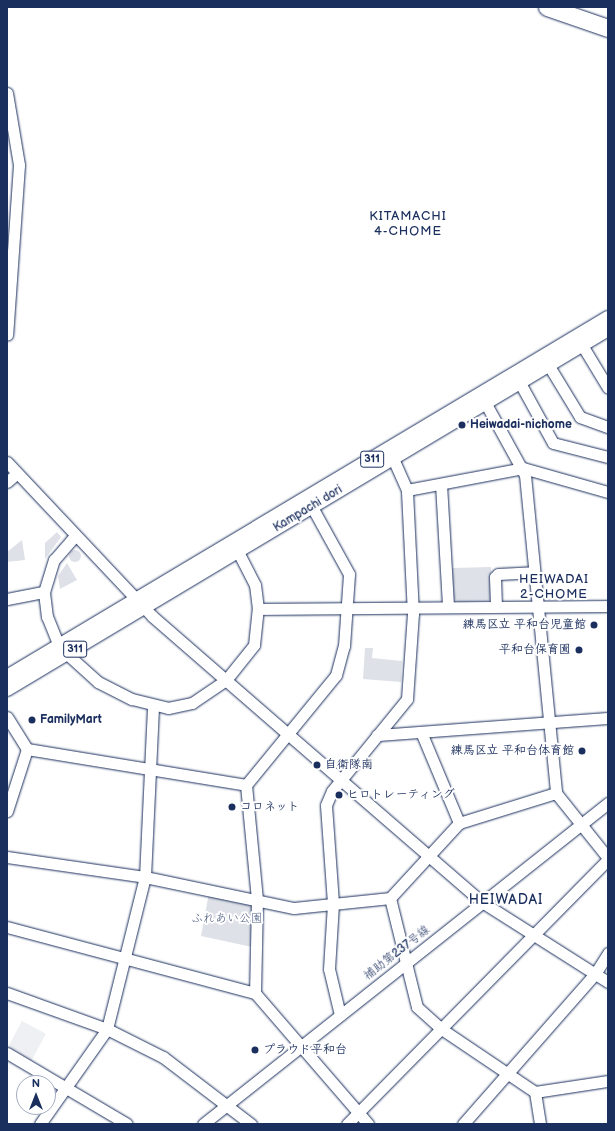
<!DOCTYPE html>
<meta charset="utf-8">
<style>
body{margin:0}
#map{position:relative;width:615px;height:1131px;overflow:hidden;background:#fff;font-family:"Balsamiq Sans","Klee One",sans-serif}
div>[style]{position:absolute}
.built>*{inset:0;background:#eff0f4;transform-origin:0 0}
.green>*{inset:0;background:#dee1e7}
.round{border-radius:50%}
.roads{filter:drop-shadow(0 0 1px #1b2f5e) drop-shadow(0 0 1px #1b2f5e)}
.minor>*{height:11px;margin:-5.5px;padding:0 5.5px;transform-origin:5.5px;border-radius:5.5px;background:#fff}
.major>*{height:14px;margin:-7px;padding:0 7px;transform-origin:7px;border-radius:7px;background:#fff}
.highway>*{height:17px;margin:-8.5px;padding:0 8.5px;transform-origin:8.5px;border-radius:8.5px;background:#fff}
.dots>*{width:11px;height:11px;translate:-50% -50%;box-sizing:border-box;border:2px solid #fff;border-radius:50%}
span{translate:-50% -50%;white-space:nowrap;text-align:center;line-height:1.15;-webkit-text-stroke:4px #fff;paint-order:stroke}
.shield-label span{padding:1px 3px;background:#fff;border:1px solid;border-radius:3px;-webkit-text-stroke-width:0}
.shield-label{font-size:11px;color:#1b2f5e;font-weight:700}
.poi-label{font-size:12px;color:#1b2f5e;font-weight:700}
.left{translate:0 -50%;text-align:left}
.right{translate:-100% -50%;text-align:right}
.street-label{font-size:12px;color:#1b2f5e}
.park-label{font-size:12px;color:#4c5c80}
.neighbourhood-label{font-size:13px;color:#1b2f5e;letter-spacing:1px}
.quarter-label{font-size:14px;color:#1b2f5e;letter-spacing:1px}
.frame{position:absolute;inset:0;border:8px solid #1b2f5e;pointer-events:none}
.north{position:absolute;left:16px;top:1075px;width:40px;height:40px;box-sizing:border-box;background:#fff;border:1px solid #a4acbf;border-radius:50%;rotate:0deg;font-size:11px;font-weight:700;line-height:16px;text-align:center;color:#1b2f5e}
.north::after{content:'';display:block;margin:auto;width:14px;height:18px;background:#1b2f5e;clip-path:polygon(50% 0,100% 100%,50% 72%,0 100%)}
</style>
<div id="map">
<div class="built">
<div style="left:22px;top:1021px;width:27px;height:31px;rotate:28deg"></div>
</div>
<div class="green">
<div style="clip-path:polygon(57px 532px,61px 537px,45px 559px,45px 543px)"></div>
<div style="clip-path:polygon(22px 540px,25px 560px,7px 562px,7px 552px)"></div>
<div class="round" style="left:69px;top:550px;width:12px;height:12px"></div>
<div style="clip-path:polygon(67px 563px,77px 580px,60px 589px,58px 576px)"></div>
<div style="clip-path:polygon(491px 567px,492px 598px,488px 601px,458px 602px,453px 598px,452px 568px)"></div>
<div style="clip-path:polygon(365px 648px,373px 648px,372px 658px,402px 661px,401px 682px,363px 679px)"></div>
<div style="clip-path:polygon(209px 893px,253px 905px,252px 947px,201px 936px)"></div>
</div>
<div class="roads">
<div class="minor">
<div style="left:7px;top:93px;width:73px;rotate:80.5deg"></div>
<div style="left:19px;top:165px;width:170px;rotate:94deg"></div>
<div style="left:582px;top:345px;width:50px;rotate:58.8deg"></div>
<div style="left:549px;top:366px;width:60px;rotate:58.7deg"></div>
<div style="left:580px;top:417px;width:30px;rotate:20deg"></div>
<div style="left:520px;top:383px;width:68px;rotate:61.2deg"></div>
<div style="left:553px;top:443px;width:57px;rotate:14.3deg"></div>
<div style="left:486px;top:404px;width:81px;rotate:61.2deg"></div>
<div style="left:525px;top:475px;width:320px;rotate:84.4deg"></div>
<div style="left:556px;top:793px;width:83px;rotate:51.3deg"></div>
<div style="left:7px;top:462px;width:212px;rotate:46.7deg"></div>
<div style="left:152px;top:616px;width:181px;rotate:41deg"></div>
<div style="left:289px;top:735px;width:255px;rotate:40.9deg"></div>
<div style="left:482px;top:902px;width:149px;rotate:32.4deg"></div>
<div style="left:7px;top:482px;width:13px;rotate:-42deg"></div>
<div style="left:441px;top:484px;width:122px;rotate:86.7deg"></div>
<div style="left:407px;top:490px;width:118px;rotate:-10.7deg"></div>
<div style="left:523px;top:468px;width:88px;rotate:15.8deg"></div>
<div style="left:7px;top:599px;width:38px;rotate:-11deg"></div>
<div style="left:496px;top:606px;width:29px;rotate:-92deg"></div>
<div style="left:495px;top:577px;width:4px;rotate:-45deg"></div>
<div style="left:498px;top:574px;width:35px;rotate:-3deg"></div>
<div style="left:258px;top:609px;width:350px;rotate:-0.5deg"></div>
<div style="left:59px;top:646px;width:31px;rotate:-112deg"></div>
<div style="left:47px;top:617px;width:25px;rotate:-97deg"></div>
<div style="left:44px;top:592px;width:34px;rotate:-73deg"></div>
<div style="left:54px;top:560px;width:32px;rotate:-49deg"></div>
<div style="left:67px;top:654px;width:42px;rotate:42.1deg"></div>
<div style="left:98px;top:682px;width:38px;rotate:27deg"></div>
<div style="left:132px;top:699px;width:37px;rotate:14deg"></div>
<div style="left:168px;top:708px;width:25px;rotate:-12deg"></div>
<div style="left:192px;top:703px;width:41px;rotate:-34.1deg"></div>
<div style="left:226px;top:680px;width:45px;rotate:-51.3deg"></div>
<div style="left:254px;top:645px;width:36px;rotate:-84deg"></div>
<div style="left:258px;top:609px;width:24px;rotate:-97deg"></div>
<div style="left:255px;top:585px;width:38px;rotate:-117deg"></div>
<div style="left:7px;top:717px;width:38px;rotate:58deg"></div>
<div style="left:27px;top:749px;width:222px;rotate:9.3deg"></div>
<div style="left:246px;top:785px;width:142px;rotate:-50.7deg"></div>
<div style="left:336px;top:675px;width:30px;rotate:-75deg"></div>
<div style="left:344px;top:646px;width:72px;rotate:-86deg"></div>
<div style="left:349px;top:574px;width:77px;rotate:-118.9deg"></div>
<div style="left:421px;top:732px;width:99px;rotate:67.3deg"></div>
<div style="left:377px;top:735px;width:232px;rotate:-4.2deg"></div>
<div style="left:246px;top:785px;width:116px;rotate:84.5deg"></div>
<div style="left:257px;top:900px;width:93px;rotate:91.2deg"></div>
<div style="left:7px;top:811px;width:65px;rotate:-72.1deg"></div>
<div style="left:7px;top:857px;width:139px;rotate:8.2deg"></div>
<div style="left:145px;top:877px;width:152px;rotate:11.8deg"></div>
<div style="left:294px;top:908px;width:97px;rotate:-5.9deg"></div>
<div style="left:390px;top:898px;width:102px;rotate:-47.4deg"></div>
<div style="left:459px;top:823px;width:102px;rotate:-17.2deg"></div>
<div style="left:390px;top:898px;width:112px;rotate:76.1deg"></div>
<div style="left:417px;top:1007px;width:31px;rotate:42deg"></div>
<div style="left:440px;top:1028px;width:115px;rotate:34deg"></div>
<div style="left:535px;top:1092px;width:32px;rotate:81deg"></div>
<div style="left:7px;top:927px;width:257px;rotate:14.9deg"></div>
<div style="left:255px;top:993px;width:173px;rotate:49.2deg"></div>
<div style="left:7px;top:993px;width:106px;rotate:19.8deg"></div>
<div style="left:107px;top:1029px;width:63px;rotate:26.6deg"></div>
<div style="left:163px;top:1057px;width:111px;rotate:37.3deg"></div>
<div style="left:340px;top:1015px;width:47px;rotate:-103.4deg"></div>
<div style="left:329px;top:969px;width:66px;rotate:-86.5deg"></div>
<div style="left:333px;top:903px;width:98px;rotate:-94.1deg"></div>
<div style="left:326px;top:805px;width:15px;rotate:-67deg"></div>
<div style="left:332px;top:791px;width:119px;rotate:-50.8deg"></div>
<div style="left:407px;top:699px;width:85px;rotate:-86deg"></div>
<div style="left:413px;top:614px;width:124px;rotate:-92.8deg"></div>
<div style="left:407px;top:490px;width:34px;rotate:-114deg"></div>
<div style="left:7px;top:1053px;width:139px;rotate:30.6deg"></div>
<div style="left:535px;top:1092px;width:74px;rotate:-8.6deg"></div>
<div style="left:40px;top:1124px;width:116px;rotate:-54.8deg"></div>
<div style="left:107px;top:1029px;width:157px;rotate:-76deg"></div>
<div style="left:145px;top:877px;width:171px;rotate:-87.3deg"></div>
<div style="left:203px;top:1124px;width:517px;rotate:-38.4deg"></div>
<div style="left:347px;top:1124px;width:372px;rotate:-45.4deg"></div>
<div style="left:463px;top:1124px;width:200px;rotate:-48.7deg"></div>
<div style="left:595px;top:974px;width:25px;rotate:-58deg"></div>
</div>
<div class="major">
<div style="left:7px;top:677px;width:700px;rotate:-30.85deg"></div>
<div style="left:7px;top:689px;width:701px;rotate:-30.92deg"></div>
</div>
<div class="highway">
<div style="left:547px;top:7px;width:65px;rotate:19deg"></div>
</div>
</div>
<div class="dots">
<div style="left:462px;top:425px;background:#1b2f5e"></div>
<div style="left:594px;top:625px;background:#1b2f5e"></div>
<div style="left:579px;top:650px;background:#1b2f5e"></div>
<div style="left:32px;top:720px;background:#1b2f5e"></div>
<div style="left:582px;top:751px;background:#1b2f5e"></div>
<div style="left:317px;top:765px;background:#1b2f5e"></div>
<div style="left:339px;top:795px;background:#1b2f5e"></div>
<div style="left:232px;top:807px;background:#1b2f5e"></div>
<div style="left:255px;top:1050px;background:#1b2f5e"></div>
</div>
<div class="shield-label">
<span style="left:372px;top:459px">311</span>
<span style="left:75px;top:649px">311</span>
</div>
<div class="poi-label">
<span class="left" style="left:470px;top:425px">Heiwadai-nichome</span>
<span class="right" style="left:586px;top:625px">練馬区立 平和台児童館</span>
<span class="right" style="left:571px;top:650px">平和台保育園</span>
<span class="left" style="left:40px;top:720px">FamilyMart</span>
<span class="right" style="left:574px;top:751px">練馬区立 平和台体育館</span>
<span class="left" style="left:325px;top:765px">自衛隊南</span>
<span class="left" style="left:347px;top:795px">ヒロトレーティング</span>
<span class="left" style="left:240px;top:807px">コロネット</span>
<span class="left" style="left:263px;top:1050px">プラウド平和台</span>
</div>
<div class="street-label">
<span style="left:308px;top:509px;rotate:-31deg">Kampachi dori</span>
<span style="left:397px;top:953px;rotate:-38deg">補助第237号線</span>
</div>
<div class="park-label">
<span style="left:227px;top:919px">ふれあい公園</span>
</div>
<div class="neighbourhood-label">
<span style="left:408px;top:224px">KITAMACHI<br>4-CHOME</span>
<span style="left:554px;top:587px">HEIWADAI<br>2-CHOME</span>
</div>
<div class="quarter-label">
<span style="left:506px;top:900px">HEIWADAI</span>
</div>
<div class="frame"></div>
<div class="north">N</div>
</div>
